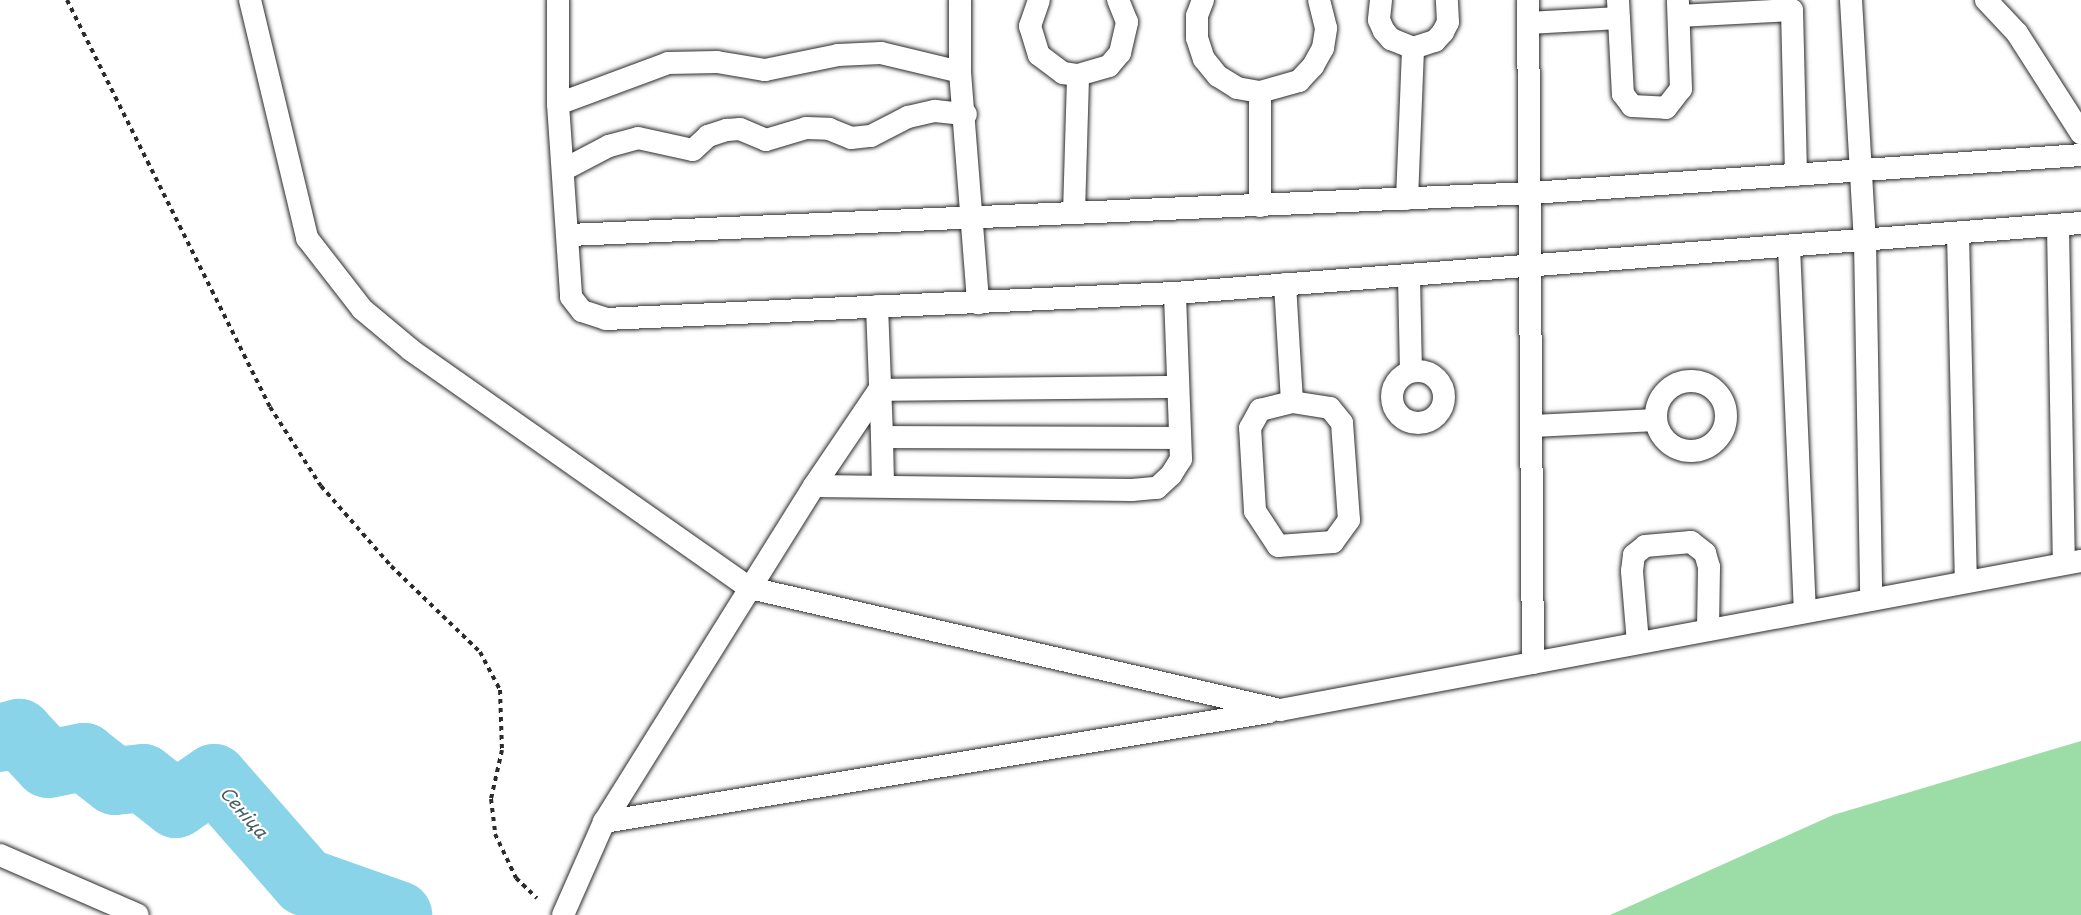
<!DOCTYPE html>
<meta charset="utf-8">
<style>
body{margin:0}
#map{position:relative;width:2081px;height:915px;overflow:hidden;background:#fff;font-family:"Playpen Sans",sans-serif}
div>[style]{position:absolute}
.green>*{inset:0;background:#9cdda7}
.river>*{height:68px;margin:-34px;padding:0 34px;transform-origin:34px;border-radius:34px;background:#8ad4ea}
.path>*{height:4px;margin-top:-2px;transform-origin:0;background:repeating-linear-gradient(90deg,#2b2b2b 0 4.5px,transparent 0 9px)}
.roads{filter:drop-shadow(0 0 2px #2b2b2b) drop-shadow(0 0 2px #2b2b2b)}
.lane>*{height:22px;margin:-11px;padding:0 11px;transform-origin:11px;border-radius:11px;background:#fff}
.lane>.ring{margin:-11px;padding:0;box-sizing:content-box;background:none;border:22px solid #fff;border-radius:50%}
span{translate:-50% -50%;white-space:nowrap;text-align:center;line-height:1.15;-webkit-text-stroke:4.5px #fff;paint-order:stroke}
.water-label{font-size:18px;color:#485e64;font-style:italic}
</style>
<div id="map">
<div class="green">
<div style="clip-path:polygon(2081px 741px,2081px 915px,1610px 915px,1833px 815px)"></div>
</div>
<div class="river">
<div style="left:0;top:738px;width:20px;rotate:-15deg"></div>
<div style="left:19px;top:733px;width:42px;rotate:46.9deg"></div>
<div style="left:48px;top:764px;width:37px;rotate:-11deg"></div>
<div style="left:84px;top:757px;width:39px;rotate:38deg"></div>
<div style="left:115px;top:781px;width:28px;rotate:-6deg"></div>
<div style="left:143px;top:778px;width:42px;rotate:38.2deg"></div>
<div style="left:176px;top:804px;width:46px;rotate:-34.4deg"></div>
<div style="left:214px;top:778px;width:138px;rotate:48.8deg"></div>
<div style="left:305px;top:882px;width:99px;rotate:19.5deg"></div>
</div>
<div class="path">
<div style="left:67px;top:0;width:455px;rotate:63.5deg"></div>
<div style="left:270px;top:407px;width:94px;rotate:57.2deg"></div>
<div style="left:321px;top:486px;width:106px;rotate:48.8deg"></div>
<div style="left:391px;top:566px;width:124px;rotate:44deg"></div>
<div style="left:480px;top:652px;width:43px;rotate:62.2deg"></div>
<div style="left:500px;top:690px;width:60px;rotate:88.1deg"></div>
<div style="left:502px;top:750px;width:50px;rotate:102.7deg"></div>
<div style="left:491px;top:799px;width:35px;rotate:83deg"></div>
<div style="left:495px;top:834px;width:49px;rotate:64.5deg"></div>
<div style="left:516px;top:878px;width:29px;rotate:44deg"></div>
</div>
<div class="roads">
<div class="lane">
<div style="left:250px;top:0;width:245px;rotate:76.5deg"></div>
<div style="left:307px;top:238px;width:90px;rotate:52.2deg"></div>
<div style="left:362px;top:309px;width:64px;rotate:39.9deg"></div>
<div style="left:411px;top:350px;width:414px;rotate:35.1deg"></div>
<div style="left:750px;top:588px;width:544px;rotate:12.96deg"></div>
<div style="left:1280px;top:710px;width:815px;rotate:-10.54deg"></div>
<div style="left:558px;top:0;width:104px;rotate:90deg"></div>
<div style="left:558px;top:104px;width:193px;rotate:86.1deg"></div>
<div style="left:571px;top:297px;width:18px;rotate:52deg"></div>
<div style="left:582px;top:311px;width:25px;rotate:18deg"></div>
<div style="left:606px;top:319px;width:570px;rotate:-2.62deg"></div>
<div style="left:1175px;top:293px;width:909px;rotate:-4.42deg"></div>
<div style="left:960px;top:0;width:72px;rotate:90deg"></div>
<div style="left:960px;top:72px;width:232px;rotate:85.5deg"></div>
<div style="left:1039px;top:0;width:28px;rotate:109deg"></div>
<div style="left:1030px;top:26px;width:30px;rotate:73deg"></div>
<div style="left:1039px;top:55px;width:30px;rotate:37deg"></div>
<div style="left:1063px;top:73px;width:15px;rotate:8deg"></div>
<div style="left:1078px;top:75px;width:32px;rotate:-16deg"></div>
<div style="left:1109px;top:66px;width:17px;rotate:-50deg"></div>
<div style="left:1120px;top:53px;width:32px;rotate:-77deg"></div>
<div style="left:1127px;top:22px;width:24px;rotate:-112deg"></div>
<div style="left:1203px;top:0;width:17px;rotate:111deg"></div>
<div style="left:1197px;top:16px;width:22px;rotate:90deg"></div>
<div style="left:1197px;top:38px;width:22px;rotate:72deg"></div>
<div style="left:1204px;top:59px;width:22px;rotate:51deg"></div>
<div style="left:1218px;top:76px;width:22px;rotate:32deg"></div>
<div style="left:1237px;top:88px;width:23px;rotate:10deg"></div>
<div style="left:1260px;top:92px;width:41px;rotate:-15.8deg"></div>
<div style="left:1299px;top:81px;width:21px;rotate:-47deg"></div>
<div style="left:1313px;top:66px;width:21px;rotate:-61deg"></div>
<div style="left:1323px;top:48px;width:20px;rotate:-81deg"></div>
<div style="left:1326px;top:28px;width:29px;rotate:-104deg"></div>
<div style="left:1381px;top:0;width:20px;rotate:96deg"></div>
<div style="left:1379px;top:20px;width:12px;rotate:66deg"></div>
<div style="left:1384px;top:31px;width:11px;rotate:49deg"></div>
<div style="left:1391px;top:39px;width:24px;rotate:22deg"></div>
<div style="left:1413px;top:48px;width:23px;rotate:-18deg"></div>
<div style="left:1435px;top:41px;width:12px;rotate:-48deg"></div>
<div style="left:1443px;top:32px;width:11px;rotate:-63deg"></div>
<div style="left:1448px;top:22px;width:22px;rotate:-93deg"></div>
<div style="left:1528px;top:0;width:663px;rotate:89.57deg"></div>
<div style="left:1618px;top:0;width:94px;rotate:87deg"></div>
<div style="left:1623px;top:94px;width:15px;rotate:53deg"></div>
<div style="left:1632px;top:106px;width:34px;rotate:3deg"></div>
<div style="left:1666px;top:108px;width:24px;rotate:-52deg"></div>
<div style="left:1681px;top:89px;width:88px;rotate:-92deg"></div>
<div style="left:1851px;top:0;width:241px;rotate:86.7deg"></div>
<div style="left:1865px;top:241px;width:358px;rotate:89deg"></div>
<div style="left:1986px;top:0;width:45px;rotate:46.8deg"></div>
<div style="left:2017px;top:33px;width:119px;rotate:57.4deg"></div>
<div style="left:1679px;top:16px;width:113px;rotate:-3deg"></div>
<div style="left:1792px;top:10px;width:165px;rotate:88.6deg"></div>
<div style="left:1528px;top:23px;width:91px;rotate:-3.1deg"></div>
<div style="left:558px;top:104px;width:117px;rotate:-20.4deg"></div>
<div style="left:668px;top:63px;width:49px;rotate:-1.2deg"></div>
<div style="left:717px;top:62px;width:49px;rotate:9.5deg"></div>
<div style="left:765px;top:70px;width:75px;rotate:-11.6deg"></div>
<div style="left:838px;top:55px;width:43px;rotate:-2.7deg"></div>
<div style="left:881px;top:53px;width:81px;rotate:13.5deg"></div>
<div style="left:565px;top:169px;width:50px;rotate:-27.6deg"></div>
<div style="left:609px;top:146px;width:30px;rotate:-15deg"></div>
<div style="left:638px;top:138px;width:56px;rotate:12.3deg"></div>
<div style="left:693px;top:150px;width:21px;rotate:-43deg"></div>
<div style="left:708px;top:136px;width:20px;rotate:-18deg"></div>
<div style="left:727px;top:130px;width:13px;rotate:-4deg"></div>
<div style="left:740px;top:129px;width:28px;rotate:23deg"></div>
<div style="left:766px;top:140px;width:42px;rotate:-16.7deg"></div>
<div style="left:806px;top:128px;width:23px;rotate:2deg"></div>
<div style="left:829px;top:129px;width:24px;rotate:22deg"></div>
<div style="left:851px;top:138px;width:20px;rotate:-6deg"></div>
<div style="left:871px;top:136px;width:42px;rotate:-27.2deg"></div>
<div style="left:908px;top:117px;width:28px;rotate:-13deg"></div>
<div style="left:935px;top:111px;width:31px;rotate:6deg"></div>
<div style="left:1407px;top:199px;width:151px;rotate:-87.7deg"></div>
<div style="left:1260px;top:206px;width:114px;rotate:-90deg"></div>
<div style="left:1074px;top:213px;width:138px;rotate:-88.3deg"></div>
<div style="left:2058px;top:227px;width:336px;rotate:89deg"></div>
<div style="left:1958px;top:234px;width:348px;rotate:88.7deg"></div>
<div style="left:569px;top:235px;width:963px;rotate:-2.5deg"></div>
<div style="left:1531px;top:193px;width:551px;rotate:-3.95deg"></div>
<div style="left:1789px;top:247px;width:365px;rotate:87.5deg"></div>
<div style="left:1409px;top:277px;width:93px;rotate:88.8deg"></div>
<div style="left:1285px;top:284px;width:118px;rotate:86.6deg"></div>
<div style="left:1292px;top:402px;width:38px;rotate:9deg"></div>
<div style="left:1330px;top:408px;width:19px;rotate:51deg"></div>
<div style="left:1342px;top:423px;width:97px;rotate:85.9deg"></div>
<div style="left:1349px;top:520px;width:27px;rotate:126deg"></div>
<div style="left:1333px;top:542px;width:55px;rotate:175.8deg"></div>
<div style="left:1278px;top:546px;width:42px;rotate:-123.3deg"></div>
<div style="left:1255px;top:511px;width:83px;rotate:-93.4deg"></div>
<div style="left:1250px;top:428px;width:21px;rotate:-61deg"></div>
<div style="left:1260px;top:410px;width:33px;rotate:-14deg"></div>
<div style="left:877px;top:306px;width:131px;rotate:87.8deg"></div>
<div style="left:882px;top:437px;width:298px;rotate:0.2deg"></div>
<div class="ring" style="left:1392px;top:371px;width:30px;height:30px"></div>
<div class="ring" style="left:1656px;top:381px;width:48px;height:48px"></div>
<div style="left:1533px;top:426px;width:123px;rotate:-2.8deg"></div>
<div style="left:882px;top:437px;width:49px;rotate:88.8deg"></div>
<div style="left:814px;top:486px;width:116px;rotate:-55.9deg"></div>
<div style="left:879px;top:390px;width:299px;rotate:-0.6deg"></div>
<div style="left:1638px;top:643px;width:72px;rotate:-94.8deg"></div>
<div style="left:1632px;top:571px;width:16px;rotate:-83deg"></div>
<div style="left:1634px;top:555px;width:14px;rotate:-39deg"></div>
<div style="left:1645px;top:546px;width:46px;rotate:-5deg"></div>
<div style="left:1691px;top:542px;width:18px;rotate:38deg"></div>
<div style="left:1705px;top:553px;width:15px;rotate:74deg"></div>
<div style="left:1709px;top:567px;width:63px;rotate:90.9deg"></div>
<div style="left:604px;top:822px;width:674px;rotate:-9.39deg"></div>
<div style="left:0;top:855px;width:150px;rotate:23.5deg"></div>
<div style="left:563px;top:915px;width:102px;rotate:-66.2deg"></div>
<div style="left:604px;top:822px;width:396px;rotate:-58deg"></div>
<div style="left:814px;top:486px;width:318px;rotate:0.7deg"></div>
<div style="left:1132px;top:490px;width:25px;rotate:-5deg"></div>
<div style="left:1157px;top:488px;width:19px;rotate:-43deg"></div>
<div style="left:1171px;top:475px;width:19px;rotate:-58deg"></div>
<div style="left:1181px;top:459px;width:166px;rotate:-92.1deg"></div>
</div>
</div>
<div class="water-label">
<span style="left:244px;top:812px;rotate:49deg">Сеніца</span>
</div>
</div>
